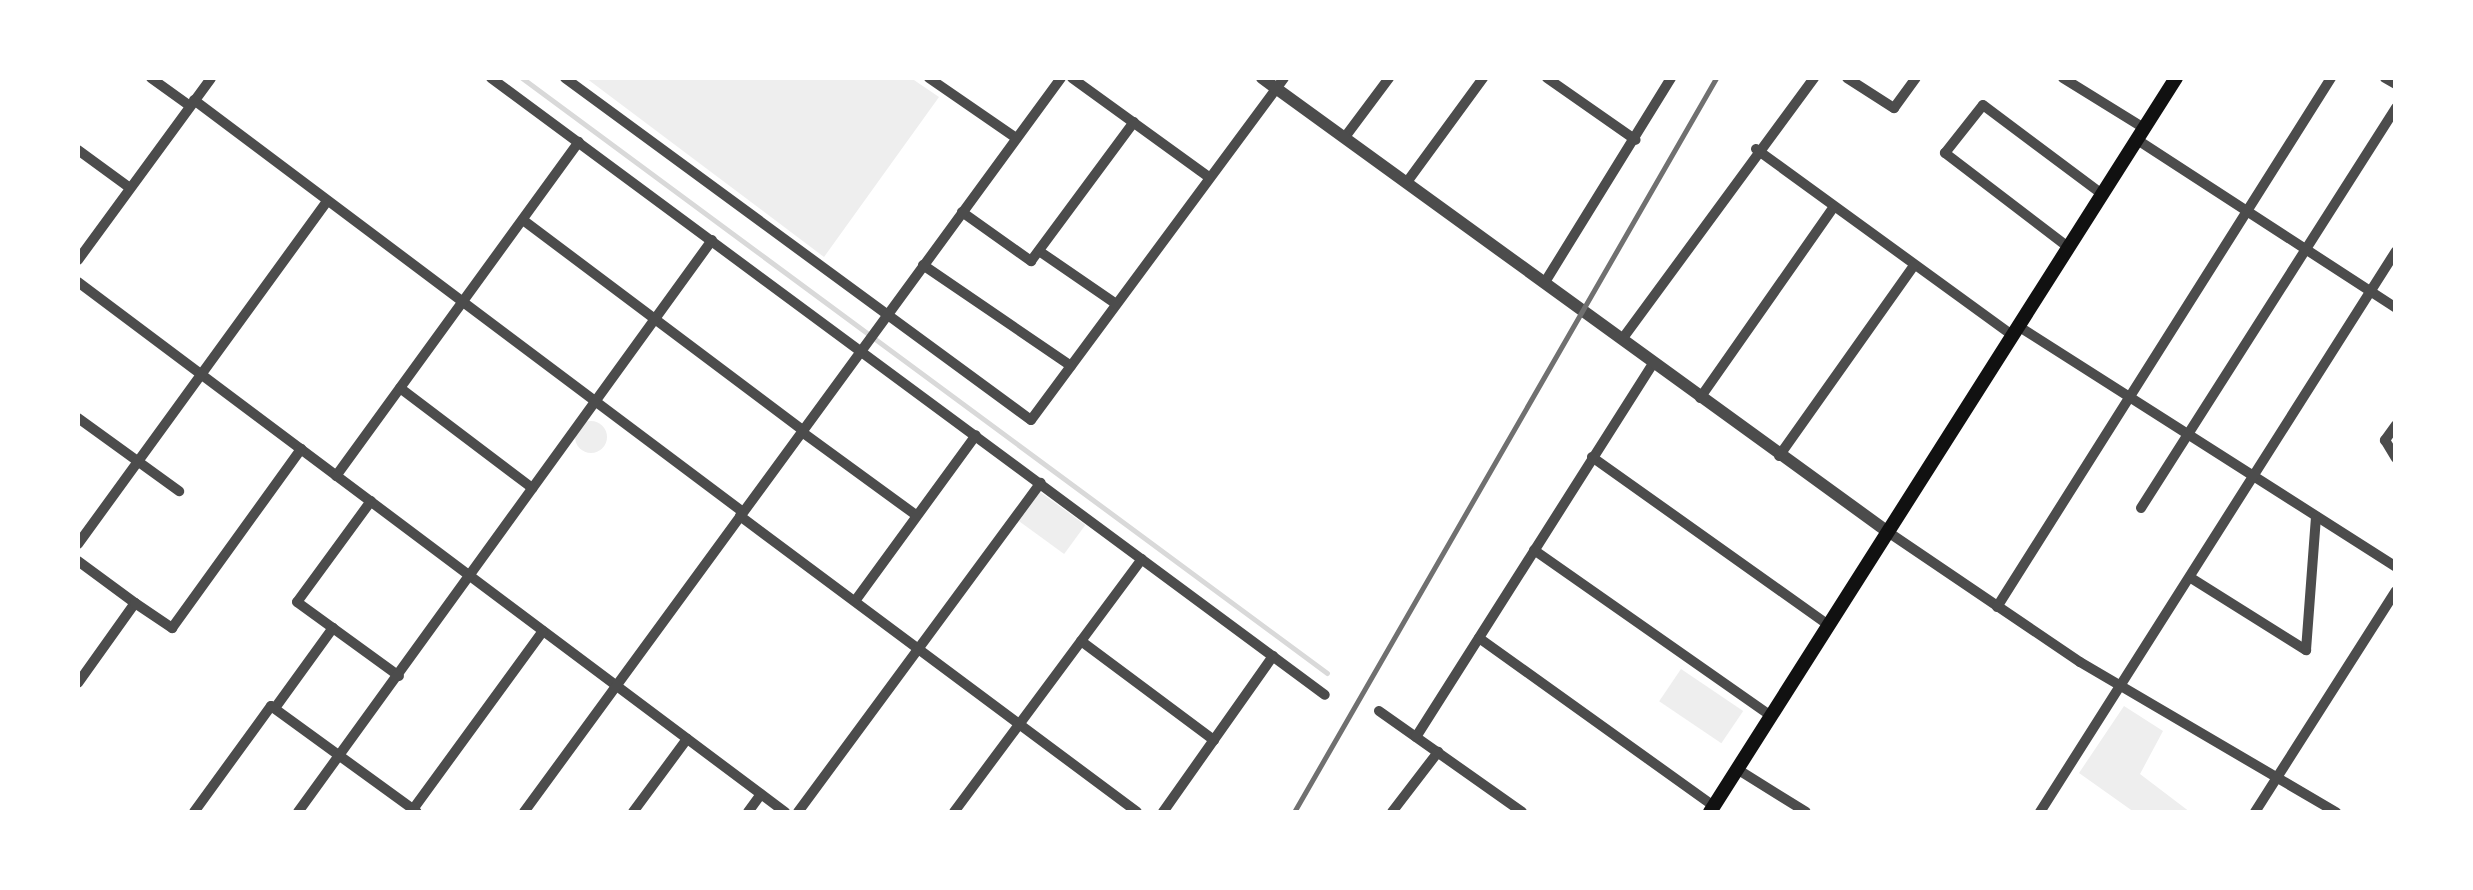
<!DOCTYPE html>
<style>
body{margin:0}
#map{position:relative;width:2473px;height:890px;overflow:hidden;background:#fff;font-family:Poppins,sans-serif}
div>[style]{position:absolute}
.green>*{inset:0;background:#eee;transform-origin:0 0}
.round{border-radius:50%}
.stream>*{height:5px;margin:-2.5px;padding:0 2.5px;transform-origin:2.5px;border-radius:2.5px;background:#d9d9d9}
.minor>*{height:10px;margin:-5px;padding:0 5px;transform-origin:5px;border-radius:5px;background:#4c4c4c}
.tertiary>*{height:12px;margin:-6px;padding:0 6px;transform-origin:6px;border-radius:6px;background:#4c4c4c}
.secondary>*{height:14px;margin:-7px;padding:0 7px;transform-origin:7px;border-radius:7px;background:#111}
.rail>*{height:5px;margin:-2.5px;padding:0 2.5px;transform-origin:2.5px;border-radius:2.5px;background:#707070}
span{translate:-50% -50%;white-space:nowrap;text-align:center;line-height:1.15;-webkit-text-stroke:10px #fff;paint-order:stroke}
.frame{position:absolute;inset:0;border:80px solid #fff;pointer-events:none}
</style>
<div id="map">
<div class="green">
<div style="clip-path:polygon(586px 78px,911px 78px,939px 97px,824px 257px)"></div>
<div class="round" style="left:575px;top:421px;width:32px;height:32px"></div>
<div style="left:1040px;top:492px;width:56px;height:36px;rotate:36deg"></div>
<div style="left:1681px;top:669px;width:75px;height:39px;rotate:34deg"></div>
<div style="clip-path:polygon(2124px 706px,2163px 731px,2140px 774px,2190px 812px,2134px 812px,2079px 773px)"></div>
</div>
<div class="stream">
<div style="left:522px;top:78px;width:1001px;rotate:36.47deg"></div>
</div>
<div class="minor">
<div style="left:151px;top:78px;width:48px;rotate:35.7deg"></div>
<div style="left:491px;top:78px;width:1037px;rotate:36.49deg"></div>
<div style="left:565px;top:78px;width:578px;rotate:36.28deg"></div>
<div style="left:1031px;top:420px;width:425px;rotate:-53.5deg"></div>
<div style="left:929px;top:78px;width:106px;rotate:34.6deg"></div>
<div style="left:1072px;top:78px;width:169px;rotate:35.9deg"></div>
<div style="left:1547px;top:78px;width:108px;rotate:34.9deg"></div>
<div style="left:1847px;top:78px;width:56px;rotate:32.6deg"></div>
<div style="left:1894px;top:108px;width:37px;rotate:-54deg"></div>
<div style="left:2063px;top:78px;width:95px;rotate:31.7deg"></div>
<div style="left:2385px;top:78px;width:13px;rotate:29deg"></div>
<div style="left:194px;top:100px;width:686px;rotate:36.89deg"></div>
<div style="left:1345px;top:137px;width:74px;rotate:-53.3deg"></div>
<div style="left:2136px;top:139px;width:310px;rotate:33deg"></div>
<div style="left:1756px;top:149px;width:316px;rotate:36deg"></div>
<div style="left:78px;top:150px;width:64px;rotate:36.2deg"></div>
<div style="left:1407px;top:182px;width:129px;rotate:-53.8deg"></div>
<div style="left:962px;top:212px;width:85px;rotate:35.4deg"></div>
<div style="left:1031px;top:261px;width:173px;rotate:-53.5deg"></div>
<div style="left:523px;top:220px;width:350px;rotate:36.9deg"></div>
<div style="left:2068px;top:247px;width:155px;rotate:-142.6deg"></div>
<div style="left:1945px;top:153px;width:61px;rotate:-51.6deg"></div>
<div style="left:1983px;top:105px;width:149px;rotate:36.8deg"></div>
<div style="left:1039px;top:251px;width:93px;rotate:34.5deg"></div>
<div style="left:78px;top:260px;width:225px;rotate:-53.8deg"></div>
<div style="left:923px;top:265px;width:179px;rotate:34.3deg"></div>
<div style="left:78px;top:282px;width:884px;rotate:36.86deg"></div>
<div style="left:1545px;top:282px;width:240px;rotate:-58.3deg"></div>
<div style="left:2018px;top:326px;width:448px;rotate:32.5deg"></div>
<div style="left:1623px;top:338px;width:323px;rotate:-53.7deg"></div>
<div style="left:400px;top:388px;width:166px;rotate:37.1deg"></div>
<div style="left:1700px;top:398px;width:232px;rotate:-55deg"></div>
<div style="left:78px;top:418px;width:125px;rotate:35.9deg"></div>
<div style="left:2396px;top:425px;width:19px;rotate:126deg"></div>
<div style="left:2385px;top:440px;width:21px;rotate:59deg"></div>
<div style="left:802px;top:432px;width:141px;rotate:36.1deg"></div>
<div style="left:1779px;top:456px;width:234px;rotate:-54.7deg"></div>
<div style="left:1592px;top:457px;width:290px;rotate:35.4deg"></div>
<div style="left:336px;top:476px;width:413px;rotate:-54deg"></div>
<div style="left:371px;top:501px;width:125px;rotate:126.2deg"></div>
<div style="left:297px;top:602px;width:126px;rotate:36deg"></div>
<div style="left:2141px;top:508px;width:475px;rotate:-57.5deg"></div>
<div style="left:740px;top:516px;width:495px;rotate:36.7deg"></div>
<div style="left:1888px;top:532px;width:232px;rotate:34.1deg"></div>
<div style="left:2080px;top:662px;width:297px;rotate:30.4deg"></div>
<div style="left:78px;top:544px;width:424px;rotate:-54deg"></div>
<div style="left:1534px;top:550px;width:289px;rotate:35deg"></div>
<div style="left:78px;top:561px;width:71px;rotate:36.4deg"></div>
<div style="left:135px;top:603px;width:98px;rotate:125.5deg"></div>
<div style="left:2191px;top:578px;width:136px;rotate:32.1deg"></div>
<div style="left:2306px;top:650px;width:134px;rotate:-85.7deg"></div>
<div style="left:855px;top:601px;width:205px;rotate:-53.9deg"></div>
<div style="left:135px;top:603px;width:45px;rotate:34deg"></div>
<div style="left:172px;top:628px;width:221px;rotate:-54.2deg"></div>
<div style="left:1997px;top:607px;width:626px;rotate:-57.73deg"></div>
<div style="left:1479px;top:638px;width:289px;rotate:35.6deg"></div>
<div style="left:1081px;top:641px;width:166px;rotate:36.7deg"></div>
<div style="left:275px;top:708px;width:99px;rotate:-54.1deg"></div>
<div style="left:1379px;top:711px;width:175px;rotate:35.2deg"></div>
<div style="left:1416px;top:737px;width:444px;rotate:-57.6deg"></div>
<div style="left:1737px;top:769px;width:81px;rotate:31.9deg"></div>
<div style="left:194px;top:812px;width:131px;rotate:-54deg"></div>
<div style="left:271px;top:706px;width:180px;rotate:36deg"></div>
<div style="left:298px;top:812px;width:706px;rotate:-54.1deg"></div>
<div style="left:411px;top:812px;width:224px;rotate:-53.9deg"></div>
<div style="left:524px;top:812px;width:909px;rotate:-53.81deg"></div>
<div style="left:633px;top:812px;width:91px;rotate:-53.5deg"></div>
<div style="left:748px;top:812px;width:22px;rotate:-54deg"></div>
<div style="left:798px;top:812px;width:409px;rotate:-53.6deg"></div>
<div style="left:954px;top:812px;width:315px;rotate:-53.4deg"></div>
<div style="left:1163px;top:812px;width:191px;rotate:-54.8deg"></div>
<div style="left:1392px;top:812px;width:76px;rotate:-52.5deg"></div>
<div style="left:2040px;top:812px;width:664px;rotate:-57.6deg"></div>
<div style="left:2255px;top:812px;width:262px;rotate:-57.5deg"></div>
</div>
<div class="tertiary">
<div style="left:1262px;top:78px;width:773px;rotate:35.95deg"></div>
</div>
<div class="secondary">
<div style="left:1710px;top:812px;width:869px;rotate:-57.59deg"></div>
</div>
<div class="rail">
<div style="left:1294px;top:812px;width:847px;rotate:-60.1deg"></div>
</div>
<div class="frame"></div>
</div>
